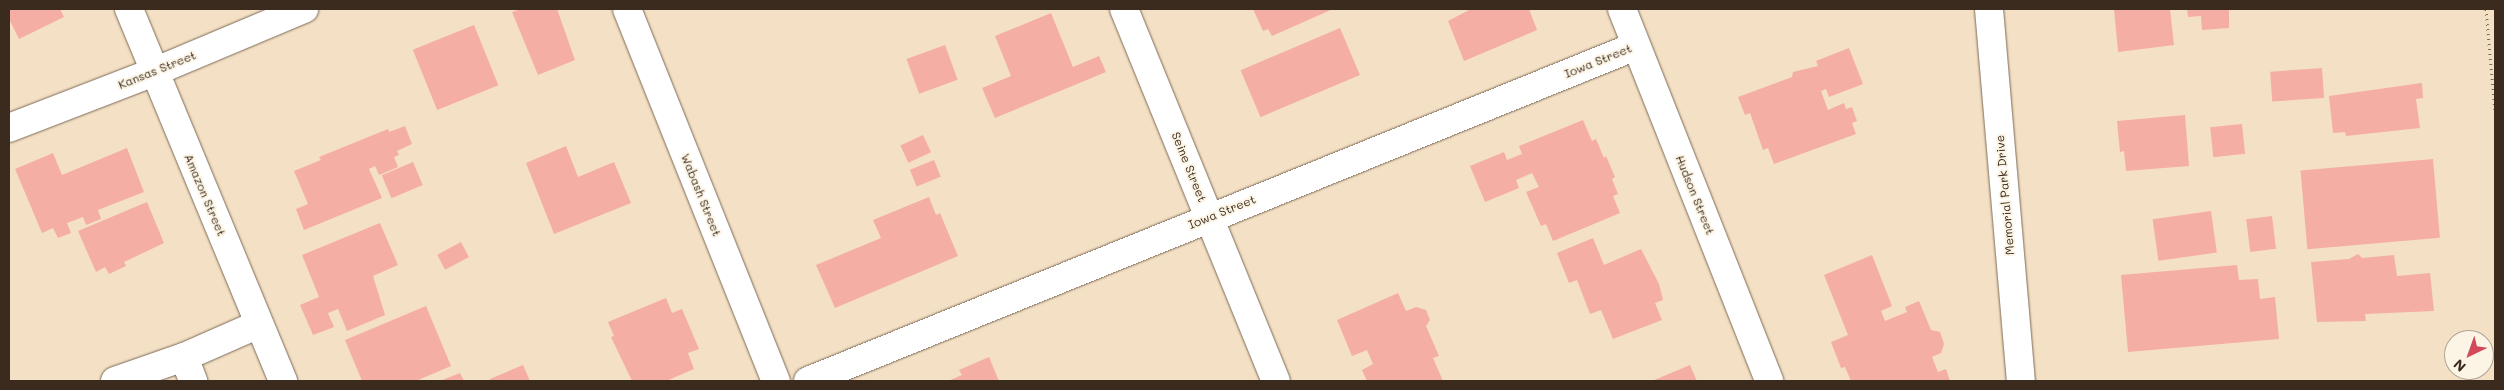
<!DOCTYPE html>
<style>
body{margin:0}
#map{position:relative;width:2504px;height:390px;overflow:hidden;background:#f4e0c4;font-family:Mali,sans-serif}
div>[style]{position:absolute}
.building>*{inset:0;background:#f5aea4;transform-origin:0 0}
.path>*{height:3px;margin-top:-1.5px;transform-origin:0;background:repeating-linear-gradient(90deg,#7c6a58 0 1px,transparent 0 5px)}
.roads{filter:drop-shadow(0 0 1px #7c6a58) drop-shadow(0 0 1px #7c6a58)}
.minor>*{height:28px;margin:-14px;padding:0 14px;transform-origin:14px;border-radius:14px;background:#fff}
span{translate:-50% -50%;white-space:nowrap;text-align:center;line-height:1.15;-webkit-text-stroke:4px #fcf5e5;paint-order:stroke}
.street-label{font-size:12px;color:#3b2a1e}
.frame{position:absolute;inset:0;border:10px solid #3b2a1e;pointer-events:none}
.north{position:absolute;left:2444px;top:330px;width:50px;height:50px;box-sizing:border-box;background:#fcf5e5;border:1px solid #afa495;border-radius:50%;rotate:222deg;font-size:14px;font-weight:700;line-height:20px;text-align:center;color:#3b2a1e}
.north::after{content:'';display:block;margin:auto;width:18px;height:22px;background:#d1495b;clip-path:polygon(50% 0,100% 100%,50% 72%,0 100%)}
</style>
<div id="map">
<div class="building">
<div style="clip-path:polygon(9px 9px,60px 9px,64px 17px,19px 39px,9px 19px)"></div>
<div style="clip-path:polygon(521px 9px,557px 9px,575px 60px,538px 75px,512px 12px)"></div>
<div style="clip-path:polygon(1253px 9px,1333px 9px,1272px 36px,1268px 29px,1263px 31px)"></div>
<div style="clip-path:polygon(1471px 9px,1529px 9px,1537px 30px,1464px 61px,1448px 21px)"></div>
<div style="clip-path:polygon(2114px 9px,2170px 9px,2174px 45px,2118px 52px)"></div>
<div style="clip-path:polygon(2187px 9px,2229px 9px,2229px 28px,2202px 30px,2201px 16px,2188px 17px)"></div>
<div style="clip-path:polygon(1051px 13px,1073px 67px,1099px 56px,1106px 72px,995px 118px,982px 88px,1011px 76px,995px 36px)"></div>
<div style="left:474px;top:25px;width:65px;height:66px;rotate:68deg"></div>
<div style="left:1340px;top:28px;width:51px;height:108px;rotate:67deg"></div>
<div style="left:945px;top:45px;width:37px;height:41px;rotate:70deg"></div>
<div style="clip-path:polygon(1849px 48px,1863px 84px,1829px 97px,1826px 89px,1821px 91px,1828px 110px,1844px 103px,1846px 109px,1852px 107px,1857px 121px,1852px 123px,1856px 134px,1774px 164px,1768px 148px,1763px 150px,1750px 113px,1745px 115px,1738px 97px,1792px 77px,1793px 72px,1818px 66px,1816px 61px)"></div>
<div style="left:2322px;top:68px;width:30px;height:52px;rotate:86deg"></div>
<div style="clip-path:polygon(2422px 83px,2423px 98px,2416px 99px,2420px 128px,2346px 136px,2345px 132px,2333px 133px,2329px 96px)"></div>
<div style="clip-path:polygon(2185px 115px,2189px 166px,2126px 171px,2124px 151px,2120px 152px,2117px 121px)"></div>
<div style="clip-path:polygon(1583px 120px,1592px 141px,1596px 139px,1604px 158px,1606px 156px,1615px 177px,1612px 179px,1618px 194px,1613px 196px,1620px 213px,1553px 241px,1546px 224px,1541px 226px,1526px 192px,1539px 187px,1532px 173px,1516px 180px,1519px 188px,1485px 202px,1470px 166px,1504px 152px,1507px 160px,1522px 154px,1519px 146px)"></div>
<div style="left:2242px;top:124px;width:30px;height:32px;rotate:84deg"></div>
<div style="clip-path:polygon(405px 126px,412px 144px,397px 151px,399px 155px,394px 157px,398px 167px,379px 175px,375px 166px,369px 169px,382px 198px,304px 230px,296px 209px,308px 204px,294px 171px,321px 160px,319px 157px,388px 129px,389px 132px)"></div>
<div style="left:923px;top:135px;width:19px;height:25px;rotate:65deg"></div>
<div style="clip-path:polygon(566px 146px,578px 177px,614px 162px,631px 203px,554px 234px,526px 163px)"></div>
<div style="clip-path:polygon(127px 148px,144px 192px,98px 210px,101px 219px,86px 225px,83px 217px,67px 223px,71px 233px,58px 238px,53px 228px,42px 233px,15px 169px,53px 153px,62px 175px)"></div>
<div style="left:2433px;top:159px;width:79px;height:133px;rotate:85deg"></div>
<div style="left:934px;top:160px;width:18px;height:26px;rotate:68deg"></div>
<div style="left:413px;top:162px;width:25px;height:34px;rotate:67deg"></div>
<div style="clip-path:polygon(929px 197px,936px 215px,940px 213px,958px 256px,835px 308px,816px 265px,881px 238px,873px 220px)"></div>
<div style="clip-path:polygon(147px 202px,164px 243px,124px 262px,126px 266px,109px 274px,105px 267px,96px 272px,78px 231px)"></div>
<div style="left:2211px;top:211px;width:42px;height:59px;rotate:82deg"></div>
<div style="left:2272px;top:216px;width:33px;height:26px;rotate:83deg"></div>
<div style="clip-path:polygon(380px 223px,398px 265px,373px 276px,385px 315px,347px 331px,338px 309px,328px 313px,334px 327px,313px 335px,300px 305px,319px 297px,302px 255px)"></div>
<div style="clip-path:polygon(1593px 238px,1604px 265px,1641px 249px,1659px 284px,1663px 300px,1655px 303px,1662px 320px,1613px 339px,1601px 310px,1590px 314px,1577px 280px,1569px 283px,1557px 253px)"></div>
<div style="left:461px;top:242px;width:17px;height:27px;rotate:62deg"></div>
<div style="clip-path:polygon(2358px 254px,2362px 258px,2394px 255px,2397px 276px,2430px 273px,2434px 311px,2365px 314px,2366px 321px,2317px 322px,2311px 262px,2349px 259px)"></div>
<div style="clip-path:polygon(1872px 255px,1892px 306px,1881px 311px,1885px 321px,1907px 312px,1905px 307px,1919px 301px,1931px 330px,1940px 332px,1944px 344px,1941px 353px,1932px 357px,1938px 372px,1946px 369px,1950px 381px,1851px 381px,1845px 367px,1841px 368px,1831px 342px,1848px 335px,1824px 275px)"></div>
<div style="clip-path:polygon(2237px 265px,2239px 280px,2258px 279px,2260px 299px,2275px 297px,2279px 339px,2128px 352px,2121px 275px)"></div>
<div style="clip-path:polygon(1398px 293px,1406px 311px,1416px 307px,1426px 310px,1430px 320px,1426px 326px,1439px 356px,1433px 358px,1443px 381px,1367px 381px,1362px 370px,1373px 364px,1367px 350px,1352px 356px,1337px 320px)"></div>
<div style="clip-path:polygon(666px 298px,672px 313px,682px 309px,699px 349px,688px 353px,694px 369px,666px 381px,632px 381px,611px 337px,614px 336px,608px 322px)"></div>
<div style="clip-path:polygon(426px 306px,451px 366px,416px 381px,362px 381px,345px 340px)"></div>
<div style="clip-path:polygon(989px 357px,999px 381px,948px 381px,962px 375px,959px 370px)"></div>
<div style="clip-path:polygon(523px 365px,530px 381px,490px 381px,490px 379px)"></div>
<div style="clip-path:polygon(1690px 365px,1697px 381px,1652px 381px)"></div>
<div style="clip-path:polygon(460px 373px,464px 381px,440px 381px)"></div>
</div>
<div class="path">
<div style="left:2486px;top:9px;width:102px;rotate:85deg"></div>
</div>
<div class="roads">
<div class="minor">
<div style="left:129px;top:9px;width:403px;rotate:67.5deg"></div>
<div style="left:627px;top:9px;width:401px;rotate:68.2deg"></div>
<div style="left:1124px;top:9px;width:402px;rotate:67.8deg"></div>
<div style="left:1622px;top:9px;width:400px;rotate:68.4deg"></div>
<div style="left:1989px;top:9px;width:373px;rotate:85.1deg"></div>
<div style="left:9px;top:128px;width:155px;rotate:-21.1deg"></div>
<div style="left:154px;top:72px;width:163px;rotate:-22.8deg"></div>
<div style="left:184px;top:357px;width:82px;rotate:-23.7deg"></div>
<div style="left:115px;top:381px;width:73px;rotate:-19.2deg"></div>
<div style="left:184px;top:357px;width:26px;rotate:69deg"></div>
<div style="left:808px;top:381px;width:893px;rotate:-22.03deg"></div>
</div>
</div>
<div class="street-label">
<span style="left:1598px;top:61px;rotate:-22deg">Iowa Street</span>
<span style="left:157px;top:70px;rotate:-22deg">Kansas Street</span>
<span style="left:1189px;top:167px;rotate:68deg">Seine Street</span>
<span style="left:205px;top:195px;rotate:67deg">Amazon Street</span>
<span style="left:701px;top:195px;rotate:68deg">Wabash Street</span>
<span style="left:1695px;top:195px;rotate:68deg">Hudson Street</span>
<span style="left:2005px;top:195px;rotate:-95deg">Memorial Park Drive</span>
<span style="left:1222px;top:212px;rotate:-22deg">Iowa Street</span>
</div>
<div class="frame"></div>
<div class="north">N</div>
</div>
